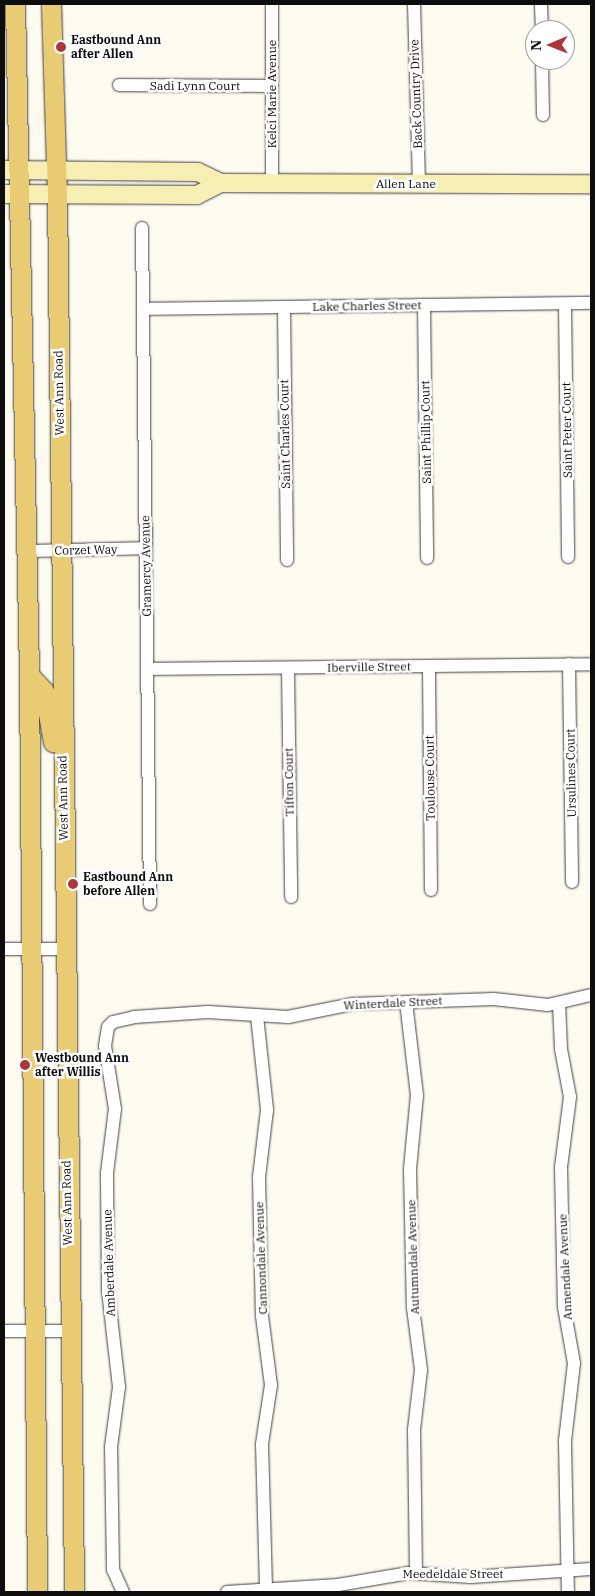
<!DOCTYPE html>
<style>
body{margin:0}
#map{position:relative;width:595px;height:1596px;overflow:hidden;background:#fdfaf0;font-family:"IBM Plex Serif",serif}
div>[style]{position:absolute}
.roads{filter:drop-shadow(0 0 1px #404040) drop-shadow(0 0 1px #404040)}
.minor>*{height:12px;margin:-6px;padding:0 6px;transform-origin:6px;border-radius:6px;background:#fff}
.secondary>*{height:18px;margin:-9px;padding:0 9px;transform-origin:9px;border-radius:9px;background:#f6eeb2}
.primary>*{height:19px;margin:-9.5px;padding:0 9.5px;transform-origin:9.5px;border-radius:9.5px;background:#e9cb74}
.dots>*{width:14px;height:14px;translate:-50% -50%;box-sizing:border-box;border:2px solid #fff;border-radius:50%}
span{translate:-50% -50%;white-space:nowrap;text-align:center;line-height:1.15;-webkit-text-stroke:5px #fff;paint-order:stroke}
.poi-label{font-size:12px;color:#0d0d0d;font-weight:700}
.left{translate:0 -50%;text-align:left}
.street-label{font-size:12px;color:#0d0d0d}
.frame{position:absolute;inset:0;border:5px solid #0d0d0d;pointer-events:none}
.north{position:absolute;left:525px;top:20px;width:50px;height:50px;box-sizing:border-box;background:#fff;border:1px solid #9e9e9e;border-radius:50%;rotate:269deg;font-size:14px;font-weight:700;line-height:20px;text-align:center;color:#0d0d0d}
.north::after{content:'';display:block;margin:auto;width:18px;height:22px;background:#ae353c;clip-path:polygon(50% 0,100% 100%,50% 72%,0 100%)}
</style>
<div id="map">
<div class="roads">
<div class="minor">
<div style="left:272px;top:4px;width:180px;rotate:90deg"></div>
<div style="left:414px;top:4px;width:180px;rotate:88.4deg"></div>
<div style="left:541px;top:4px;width:26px;rotate:88deg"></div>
<div style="left:542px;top:60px;width:55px;rotate:89deg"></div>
<div style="left:119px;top:85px;width:153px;rotate:0.4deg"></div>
<div style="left:142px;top:228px;width:676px;rotate:89.32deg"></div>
<div style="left:565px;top:304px;width:253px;rotate:89.3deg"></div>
<div style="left:424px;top:305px;width:253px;rotate:89.3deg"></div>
<div style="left:284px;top:307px;width:253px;rotate:89.3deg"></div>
<div style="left:143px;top:309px;width:448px;rotate:-0.8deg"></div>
<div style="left:27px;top:551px;width:119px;rotate:-1.4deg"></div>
<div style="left:569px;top:664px;width:218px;rotate:89.2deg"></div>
<div style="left:429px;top:666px;width:224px;rotate:89.5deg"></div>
<div style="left:288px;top:668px;width:229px;rotate:89.2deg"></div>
<div style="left:147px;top:669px;width:444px;rotate:-0.6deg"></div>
<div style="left:4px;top:949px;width:61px"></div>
<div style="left:406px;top:1002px;width:94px;rotate:83.3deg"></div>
<div style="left:417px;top:1095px;width:74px;rotate:95.4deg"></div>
<div style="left:410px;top:1169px;width:139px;rotate:88.8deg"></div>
<div style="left:413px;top:1308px;width:63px;rotate:82.6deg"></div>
<div style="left:421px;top:1370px;width:60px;rotate:96.7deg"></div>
<div style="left:414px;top:1430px;width:143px;rotate:89.2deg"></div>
<div style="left:559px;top:1003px;width:46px;rotate:87.5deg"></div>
<div style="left:561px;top:1049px;width:49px;rotate:79.4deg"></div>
<div style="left:570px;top:1097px;width:71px;rotate:97.3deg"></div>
<div style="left:561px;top:1167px;width:140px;rotate:88.8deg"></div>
<div style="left:564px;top:1307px;width:57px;rotate:79.9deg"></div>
<div style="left:574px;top:1363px;width:79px;rotate:96.6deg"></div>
<div style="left:565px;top:1441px;width:151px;rotate:88.9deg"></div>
<div style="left:257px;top:1016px;width:95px;rotate:83.9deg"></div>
<div style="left:267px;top:1110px;width:67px;rotate:96.8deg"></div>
<div style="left:259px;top:1177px;width:139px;rotate:88.8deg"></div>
<div style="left:262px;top:1316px;width:70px;rotate:82.6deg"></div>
<div style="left:271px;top:1385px;width:60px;rotate:98.7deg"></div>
<div style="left:262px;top:1444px;width:146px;rotate:88.4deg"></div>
<div style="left:4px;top:1331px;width:65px"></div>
<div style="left:123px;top:1592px;width:24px;rotate:-114deg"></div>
<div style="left:113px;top:1570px;width:123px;rotate:-90.9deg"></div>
<div style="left:111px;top:1447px;width:61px;rotate:-82.4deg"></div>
<div style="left:119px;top:1387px;width:97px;rotate:-96.5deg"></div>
<div style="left:108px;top:1291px;width:118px;rotate:-90.5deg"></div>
<div style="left:107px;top:1173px;width:64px;rotate:-82.9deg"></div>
<div style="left:115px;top:1109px;width:64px;rotate:-99deg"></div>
<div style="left:105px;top:1046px;width:19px;rotate:-81deg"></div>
<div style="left:108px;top:1027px;width:7px;rotate:-45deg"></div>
<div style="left:113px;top:1022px;width:22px;rotate:-13deg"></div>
<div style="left:134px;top:1017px;width:74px;rotate:-3.9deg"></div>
<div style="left:208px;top:1012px;width:80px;rotate:3.6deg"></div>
<div style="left:288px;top:1017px;width:65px;rotate:-11.5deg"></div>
<div style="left:352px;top:1004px;width:142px;rotate:-2deg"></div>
<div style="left:494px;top:999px;width:54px;rotate:6.3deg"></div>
<div style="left:548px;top:1005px;width:44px;rotate:-13.1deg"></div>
<div style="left:227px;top:1592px;width:111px;rotate:-3.6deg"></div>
<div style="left:338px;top:1585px;width:72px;rotate:-9.6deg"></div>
<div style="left:409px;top:1573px;width:62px;rotate:3.7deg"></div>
<div style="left:471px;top:1577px;width:120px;rotate:-3.8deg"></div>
</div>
<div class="secondary">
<div style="left:4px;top:170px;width:194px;rotate:0.6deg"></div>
<div style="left:198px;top:172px;width:25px;rotate:26deg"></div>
<div style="left:221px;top:183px;width:370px;rotate:0.2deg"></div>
<div style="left:4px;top:194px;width:193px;rotate:0.3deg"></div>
<div style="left:197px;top:195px;width:27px;rotate:-27deg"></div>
</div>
<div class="primary">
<div style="left:15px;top:4px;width:671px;rotate:88.8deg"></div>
<div style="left:29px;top:675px;width:917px;rotate:89.5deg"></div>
<div style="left:51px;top:4px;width:190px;rotate:88.2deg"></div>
<div style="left:57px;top:194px;width:1398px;rotate:89.3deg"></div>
<div style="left:29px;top:675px;width:22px;rotate:47deg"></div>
<div style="left:44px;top:691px;width:52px;rotate:80deg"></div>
</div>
</div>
<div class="dots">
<div style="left:61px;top:47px;background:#ae353c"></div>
<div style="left:73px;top:884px;background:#ae353c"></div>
<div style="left:25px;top:1065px;background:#ae353c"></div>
</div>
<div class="poi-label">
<span class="left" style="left:71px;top:47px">Eastbound Ann<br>after Allen</span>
<span class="left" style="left:83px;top:884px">Eastbound Ann<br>before Allen</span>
<span class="left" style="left:35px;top:1065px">Westbound Ann<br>after Willis</span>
</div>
<div class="street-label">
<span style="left:195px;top:86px">Sadi Lynn Court</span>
<span style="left:272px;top:94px;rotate:-90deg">Kelci Marie Avenue</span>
<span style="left:416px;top:94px;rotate:-92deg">Back Country Drive</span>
<span style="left:406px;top:184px">Allen Lane</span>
<span style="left:367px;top:306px;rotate:-1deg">Lake Charles Street</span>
<span style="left:59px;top:393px;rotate:-91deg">West Ann Road</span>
<span style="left:567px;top:430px;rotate:-91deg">Saint Peter Court</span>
<span style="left:426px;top:432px;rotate:-91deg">Saint Phillip Court</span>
<span style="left:285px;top:434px;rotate:-91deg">Saint Charles Court</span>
<span style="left:86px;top:550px;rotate:-1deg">Corzet Way</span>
<span style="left:146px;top:566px;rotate:-91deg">Gramercy Avenue</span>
<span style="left:369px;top:667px;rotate:-1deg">Iberville Street</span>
<span style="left:571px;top:773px;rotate:-91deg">Ursulines Court</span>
<span style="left:430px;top:778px;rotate:-91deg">Toulouse Court</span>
<span style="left:289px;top:782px;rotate:-91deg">Tifton Court</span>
<span style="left:63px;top:798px;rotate:-91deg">West Ann Road</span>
<span style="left:393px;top:1003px;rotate:-3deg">Winterdale Street</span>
<span style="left:67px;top:1203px;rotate:-91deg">West Ann Road</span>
<span style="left:413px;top:1257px;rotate:-92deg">Autumndale Avenue</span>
<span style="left:261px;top:1258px;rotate:-92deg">Cannondale Avenue</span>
<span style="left:109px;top:1263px;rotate:-92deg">Amberdale Avenue</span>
<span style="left:565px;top:1267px;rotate:-93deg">Annendale Avenue</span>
<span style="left:453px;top:1574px">Meedeldale Street</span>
</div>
<div class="frame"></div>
<div class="north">N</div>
</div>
